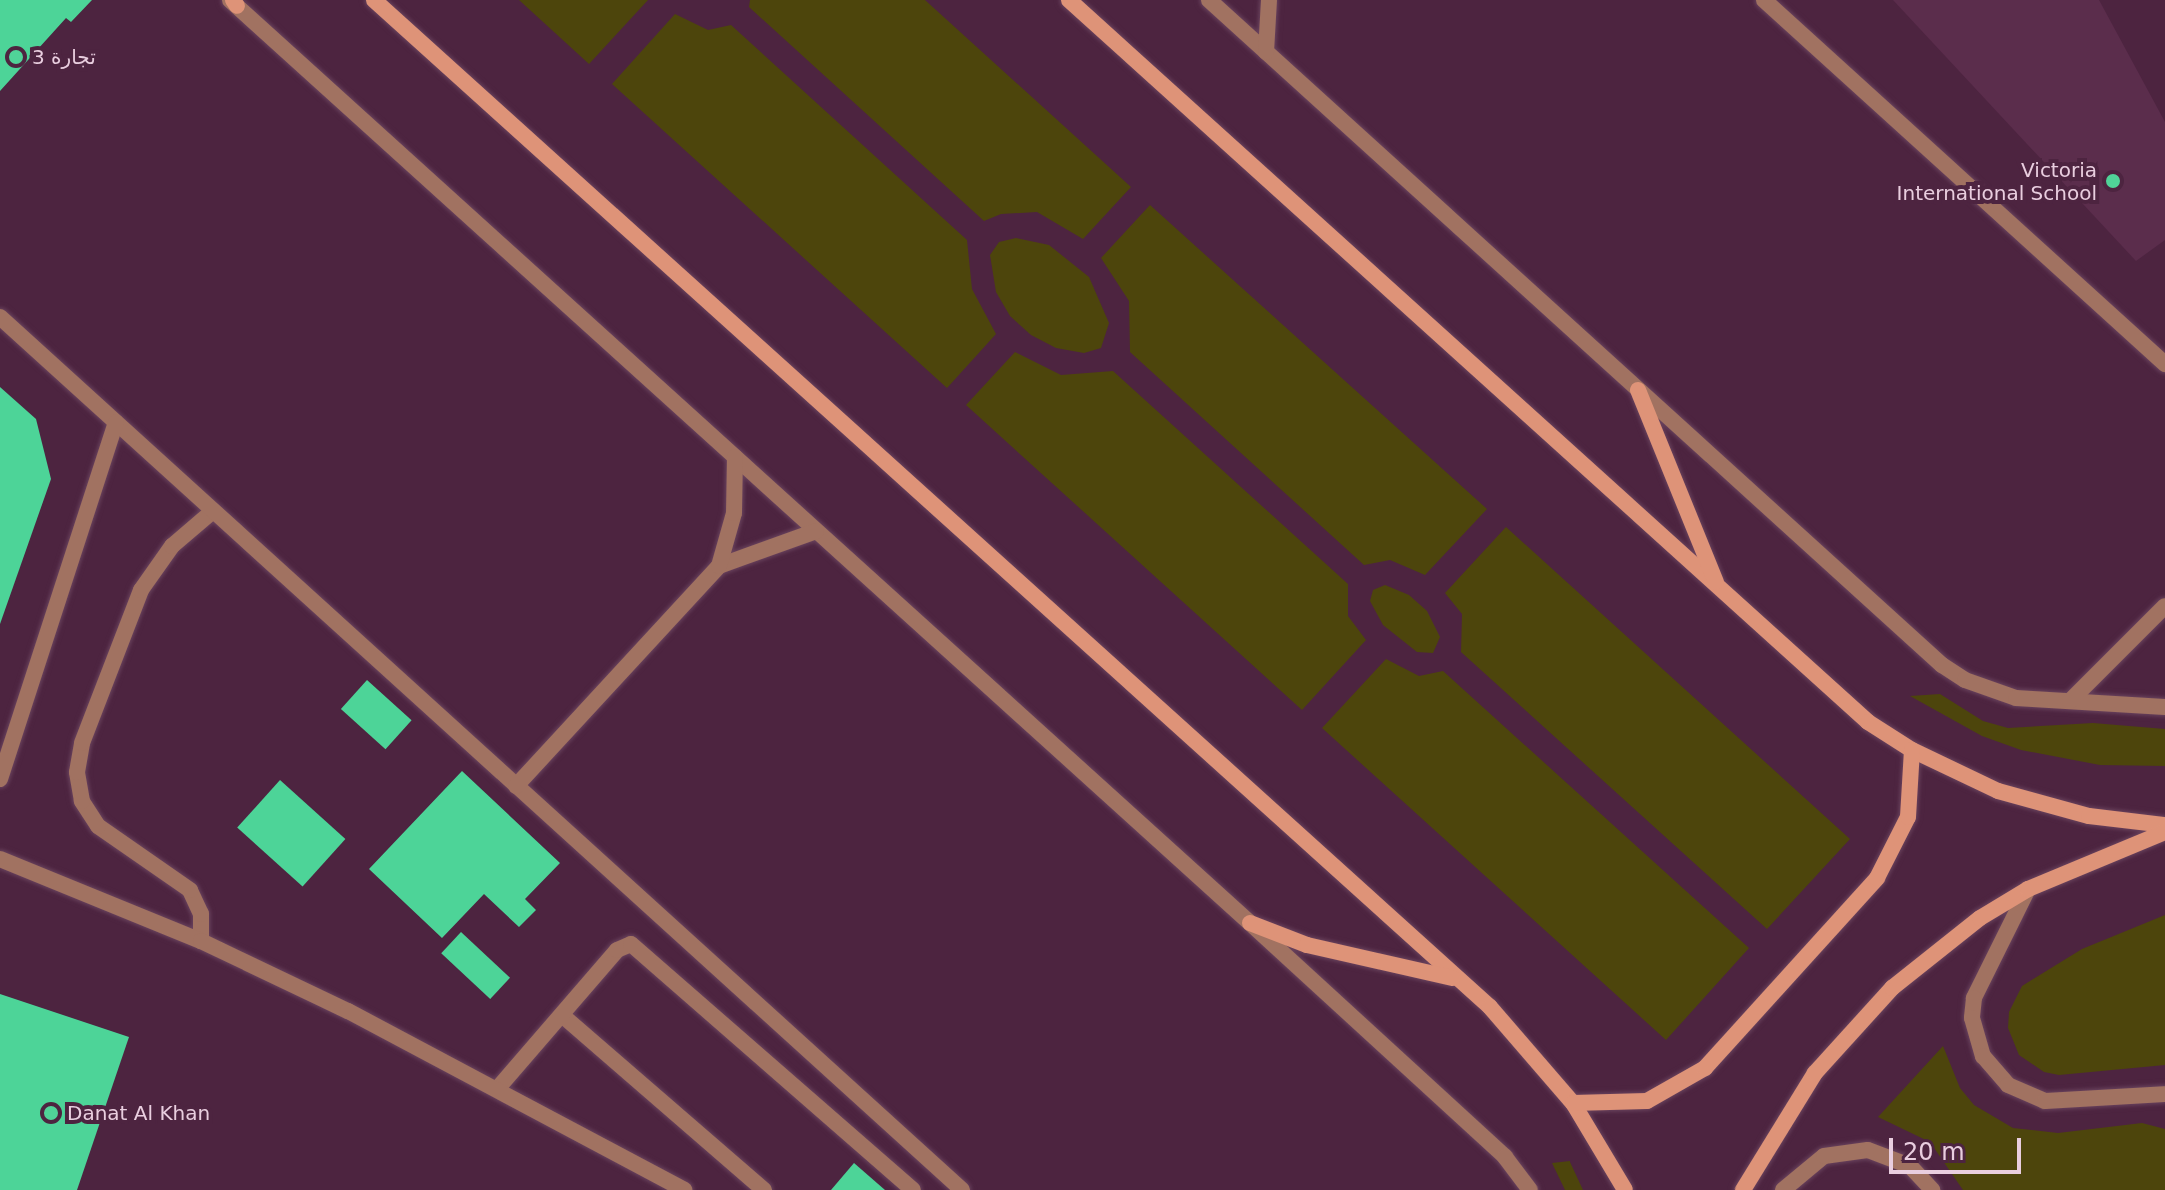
<!DOCTYPE html>
<meta charset="utf-8">
<style>
body{margin:0}
#map{position:relative;width:2165px;height:1190px;overflow:hidden;background:#4d2440;font-family:"DejaVu Sans",Vazirmatn,sans-serif}
div>[style]{position:absolute}
.built>*{inset:0;background:#5b2d4c}
.green>*{inset:0;background:#4d450c}
.building>*{inset:0;background:#4dd498;transform-origin:0 0}
.roads{filter:drop-shadow(0 0 2px #69435d) drop-shadow(0 0 2px #69435d)}
.lane>*{height:16px;margin:-8px;padding:0 8px;transform-origin:8px;border-radius:8px;background:#a17261}
.street>*{height:16px;margin:-8px;padding:0 8px;transform-origin:8px;border-radius:8px;background:#a17261}
.secondary>*{height:16px;margin:-8px;padding:0 8px;transform-origin:8px;border-radius:8px;background:#de9378}
.dots>*{width:22px;height:22px;translate:-50% -50%;box-sizing:border-box;border:4px solid #4d2440;border-radius:50%}
span{translate:-50% -50%;white-space:nowrap;text-align:center;line-height:1.15;-webkit-text-stroke:8px #4d2440;paint-order:stroke}
.poi-label{font-size:20px;color:#e9cedf}
.left{translate:0 -50%;text-align:left}
.right{translate:-100% -50%;text-align:right}
.scale{position:absolute;left:1889px;top:1138px;width:132px;height:36px;box-sizing:border-box;border:4px solid #e9cedf;border-top:0;padding-left:10px;font-size:24px;line-height:28px;white-space:nowrap;color:#e9cedf;-webkit-text-stroke:6px #4d2440;paint-order:stroke}
</style>
<div id="map">
<div class="built">
<div style="clip-path:polygon(1893px 0,2099px 0,2165px 122px,2165px 240px,2136px 261px)"></div>
</div>
<div class="green">
<div style="clip-path:polygon(519px 0,648px 0,589px 64px)"></div>
<div style="clip-path:polygon(750px 0,925px 0,1131px 187px,1083px 239px,1037px 212px,1001px 214px,984px 221px,749px 7px)"></div>
<div style="clip-path:polygon(675px 14px,708px 30px,731px 25px,967px 240px,972px 289px,996px 334px,947px 388px,612px 84px)"></div>
<div style="clip-path:polygon(1150px 205px,1487px 509px,1425px 575px,1390px 560px,1364px 565px,1130px 352px,1129px 301px,1101px 258px)"></div>
<div style="clip-path:polygon(1016px 238px,1049px 245px,1089px 277px,1109px 323px,1101px 348px,1084px 353px,1056px 348px,1031px 335px,1010px 316px,996px 292px,990px 255px,999px 242px)"></div>
<div style="clip-path:polygon(1015px 352px,1061px 375px,1113px 371px,1348px 584px,1348px 616px,1366px 640px,1302px 710px,966px 405px)"></div>
<div style="clip-path:polygon(1506px 527px,1850px 839px,1767px 929px,1461px 652px,1462px 614px,1445px 593px)"></div>
<div style="clip-path:polygon(1385px 585px,1409px 595px,1427px 611px,1440px 637px,1433px 653px,1417px 652px,1383px 625px,1370px 601px,1373px 590px)"></div>
<div style="clip-path:polygon(1386px 659px,1419px 676px,1443px 671px,1749px 948px,1666px 1040px,1322px 728px)"></div>
<div style="clip-path:polygon(1940px 694px,1983px 721px,2008px 728px,2093px 723px,2165px 729px,2165px 766px,2100px 765px,2021px 750px,1982px 736px,1910px 696px)"></div>
<div style="clip-path:polygon(2165px 915px,2165px 1065px,2059px 1075px,2044px 1072px,2019px 1055px,2008px 1028px,2009px 1012px,2022px 986px,2082px 949px)"></div>
<div style="clip-path:polygon(1943px 1046px,1960px 1088px,1974px 1105px,2013px 1128px,2058px 1133px,2142px 1123px,2165px 1129px,2165px 1190px,1963px 1190px,1930px 1142px,1878px 1117px)"></div>
<div style="clip-path:polygon(1570px 1161px,1570px 1162px,1583px 1190px,1565px 1190px,1552px 1163px)"></div>
</div>
<div class="building">
<div style="clip-path:polygon(0 0,92px 0,71px 22px,66px 18px,0 91px)"></div>
<div style="clip-path:polygon(0 387px,36px 419px,51px 479px,0 624px)"></div>
<div style="left:367px;top:680px;width:60px;height:39px;rotate:42deg"></div>
<div style="clip-path:polygon(462px 771px,560px 863px,525px 899px,536px 910px,519px 927px,484px 894px,442px 938px,369px 869px)"></div>
<div style="left:280px;top:780px;width:88px;height:64px;rotate:42deg"></div>
<div style="left:461px;top:932px;width:67px;height:29px;rotate:43deg"></div>
<div style="clip-path:polygon(0 994px,129px 1037px,77px 1190px,0 1190px)"></div>
<div style="clip-path:polygon(854px 1163px,885px 1190px,831px 1190px)"></div>
</div>
<div class="roads">
<div class="lane">
<div style="left:2028px;top:889px;width:122px;rotate:116.4deg"></div>
<div style="left:1974px;top:998px;width:20px;rotate:96deg"></div>
<div style="left:1972px;top:1018px;width:40px;rotate:74deg"></div>
<div style="left:1983px;top:1056px;width:38px;rotate:49deg"></div>
<div style="left:2008px;top:1085px;width:40px;rotate:23.4deg"></div>
<div style="left:2045px;top:1101px;width:120px;rotate:-3.3deg"></div>
<div style="left:201px;top:941px;width:27px;rotate:-90deg"></div>
<div style="left:201px;top:914px;width:26px;rotate:-115deg"></div>
<div style="left:190px;top:890px;width:112px;rotate:-145.2deg"></div>
<div style="left:98px;top:826px;width:30px;rotate:-123deg"></div>
<div style="left:82px;top:801px;width:29px;rotate:-100deg"></div>
<div style="left:77px;top:772px;width:29px;rotate:-80deg"></div>
<div style="left:82px;top:743px;width:164px;rotate:-68.9deg"></div>
<div style="left:141px;top:590px;width:54px;rotate:-54.8deg"></div>
<div style="left:172px;top:546px;width:54px;rotate:-40.5deg"></div>
<div style="left:563px;top:1016px;width:266px;rotate:40.9deg"></div>
<div style="left:498px;top:1088px;width:182px;rotate:-49.2deg"></div>
<div style="left:617px;top:950px;width:15px;rotate:-23deg"></div>
<div style="left:631px;top:944px;width:374px;rotate:41.1deg"></div>
<div style="left:1783px;top:1190px;width:53px;rotate:-39.7deg"></div>
<div style="left:1824px;top:1156px;width:44px;rotate:-7.8deg"></div>
<div style="left:1868px;top:1150px;width:45px;rotate:20.9deg"></div>
<div style="left:1910px;top:1166px;width:33px;rotate:47deg"></div>
</div>
<div class="street">
<div style="left:230px;top:0;width:1376px;rotate:42.14deg"></div>
<div style="left:1250px;top:923px;width:346px;rotate:42.5deg"></div>
<div style="left:1505px;top:1157px;width:41px;rotate:52.9deg"></div>
<div style="left:1209px;top:0;width:990px;rotate:42.22deg"></div>
<div style="left:1942px;top:665px;width:27px;rotate:33deg"></div>
<div style="left:1965px;top:680px;width:54px;rotate:19.4deg"></div>
<div style="left:2016px;top:698px;width:149px;rotate:3.5deg"></div>
<div style="left:1764px;top:0;width:542px;rotate:42.23deg"></div>
<div style="left:1266px;top:52px;width:52px;rotate:-86.7deg"></div>
<div style="left:0;top:317px;width:1299px;rotate:42.22deg"></div>
<div style="left:719px;top:566px;width:103px;rotate:-19.8deg"></div>
<div style="left:2070px;top:701px;width:134px;rotate:-45deg"></div>
<div style="left:0;top:779px;width:375px;rotate:-72deg"></div>
<div style="left:516px;top:786px;width:299px;rotate:-47.3deg"></div>
<div style="left:719px;top:566px;width:55px;rotate:-74.2deg"></div>
<div style="left:734px;top:513px;width:56px;rotate:-89deg"></div>
<div style="left:0;top:859px;width:217px;rotate:22.2deg"></div>
<div style="left:201px;top:941px;width:163px;rotate:25.5deg"></div>
<div style="left:348px;top:1011px;width:381px;rotate:28deg"></div>
</div>
<div class="secondary">
<div style="left:233px;top:0;width:7px;rotate:56deg"></div>
<div style="left:374px;top:0;width:1503px;rotate:42.06deg"></div>
<div style="left:1490px;top:1007px;width:127px;rotate:49.2deg"></div>
<div style="left:1573px;top:1103px;width:101px;rotate:59.1deg"></div>
<div style="left:1069px;top:0;width:1077px;rotate:42.1deg"></div>
<div style="left:1868px;top:722px;width:52px;rotate:32.5deg"></div>
<div style="left:1912px;top:750px;width:95px;rotate:25.5deg"></div>
<div style="left:1998px;top:791px;width:94px;rotate:15.4deg"></div>
<div style="left:2089px;top:816px;width:77px;rotate:6.8deg"></div>
<div style="left:1638px;top:390px;width:207px;rotate:67.9deg"></div>
<div style="left:1250px;top:923px;width:61px;rotate:21.1deg"></div>
<div style="left:1307px;top:945px;width:149px;rotate:12.8deg"></div>
<div style="left:1573px;top:1103px;width:74px;rotate:-1.5deg"></div>
<div style="left:1647px;top:1101px;width:67px;rotate:-29.6deg"></div>
<div style="left:1705px;top:1068px;width:256px;rotate:-47.8deg"></div>
<div style="left:1877px;top:878px;width:68px;rotate:-63.1deg"></div>
<div style="left:1908px;top:817px;width:67px;rotate:-86.6deg"></div>
<div style="left:1743px;top:1190px;width:137px;rotate:-58.4deg"></div>
<div style="left:1815px;top:1073px;width:115px;rotate:-47.8deg"></div>
<div style="left:1892px;top:988px;width:112px;rotate:-38.5deg"></div>
<div style="left:1980px;top:918px;width:56px;rotate:-31.1deg"></div>
<div style="left:2028px;top:889px;width:148px;rotate:-22.6deg"></div>
</div>
</div>
<div class="dots">
<div style="left:16px;top:57px;background:#50d398"></div>
<div style="left:2113px;top:181px;background:#50d398"></div>
<div style="left:51px;top:1113px;background:#50d398"></div>
</div>
<div class="poi-label">
<span class="left" style="left:32px;top:57px">تجارة 3</span>
<span class="right" style="left:2097px;top:182px">Victoria<br>International School</span>
<span class="left" style="left:67px;top:1113px">Danat Al Khan</span>
</div>
<div class="scale">20 m</div>
</div>
